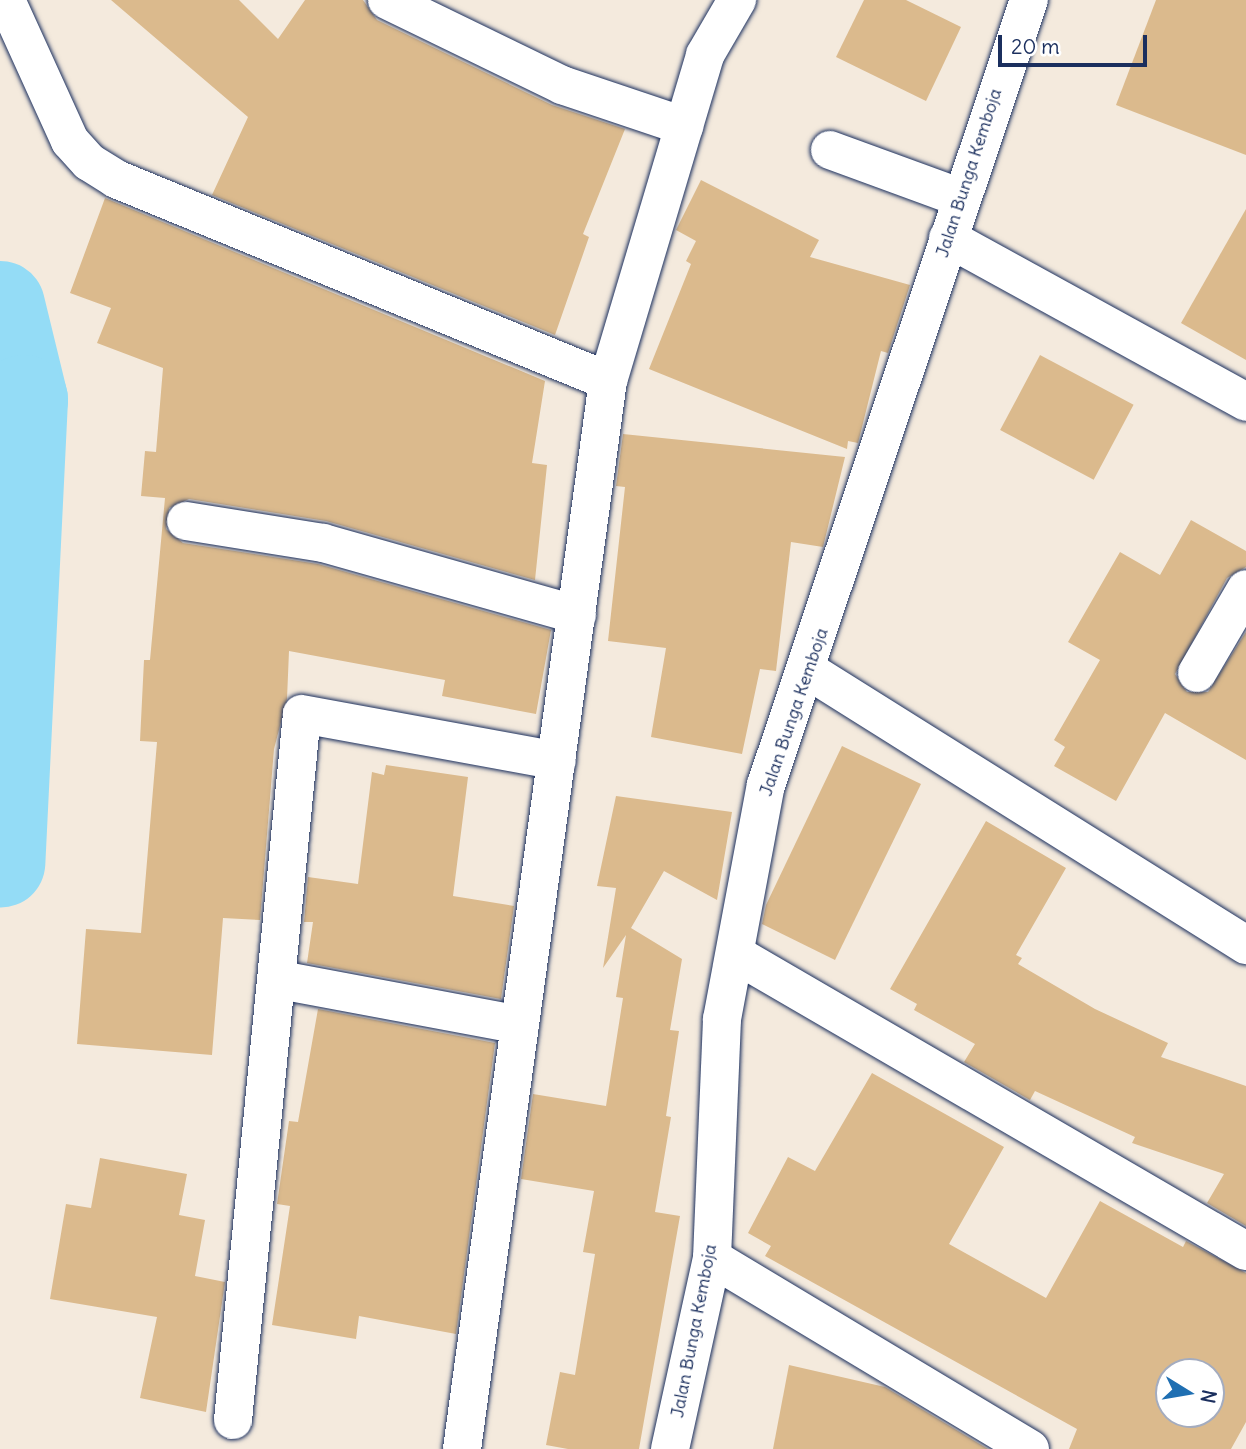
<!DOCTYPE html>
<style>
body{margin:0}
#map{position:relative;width:1246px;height:1449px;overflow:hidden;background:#f4eadd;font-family:Delius,sans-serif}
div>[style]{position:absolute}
.river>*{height:89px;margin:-44.5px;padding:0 44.5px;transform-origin:44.5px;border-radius:44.5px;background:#94dcf6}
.building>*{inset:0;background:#dbba8d;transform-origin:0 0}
.roads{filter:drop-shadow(0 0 2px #1b2f5e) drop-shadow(0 0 2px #1b2f5e)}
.minor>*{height:38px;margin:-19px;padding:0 19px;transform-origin:19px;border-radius:19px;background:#fff}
span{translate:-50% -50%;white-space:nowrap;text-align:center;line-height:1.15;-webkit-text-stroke:6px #fff;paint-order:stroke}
.street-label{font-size:18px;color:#1b2f5e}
.north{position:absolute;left:1155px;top:1358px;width:70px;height:70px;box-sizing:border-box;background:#fff;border:2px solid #a4acbf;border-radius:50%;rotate:101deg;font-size:19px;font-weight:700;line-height:28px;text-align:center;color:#1b2f5e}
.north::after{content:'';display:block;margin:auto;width:24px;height:32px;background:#1f6fb2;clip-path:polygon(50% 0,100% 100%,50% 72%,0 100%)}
.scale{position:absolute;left:998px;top:35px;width:149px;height:32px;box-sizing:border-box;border:4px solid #1b2f5e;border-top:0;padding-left:9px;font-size:21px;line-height:24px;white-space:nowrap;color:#1b2f5e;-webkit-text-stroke:5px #fff;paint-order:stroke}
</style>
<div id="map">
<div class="river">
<div style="left:0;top:305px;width:97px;rotate:76.3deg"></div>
<div style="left:23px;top:399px;width:464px;rotate:92.8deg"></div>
</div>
<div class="building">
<div style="clip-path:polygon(111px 0,239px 0,278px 39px,305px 0,363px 0,377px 20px,552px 105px,625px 129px,583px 234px,589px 237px,555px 335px,212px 195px,248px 117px)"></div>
<div style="clip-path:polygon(864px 0,906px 0,961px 27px,926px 101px,836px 57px)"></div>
<div style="clip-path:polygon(1156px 0,1246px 0,1246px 155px,1116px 105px)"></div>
<div style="clip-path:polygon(701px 180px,819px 240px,810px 257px,910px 285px,888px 353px,881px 351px,858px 443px,848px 441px,847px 449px,649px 369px,691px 264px,686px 261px,696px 241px,676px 230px)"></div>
<div style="clip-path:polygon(105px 198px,545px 381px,532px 463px,547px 465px,535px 580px,326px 521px,189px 499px,169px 508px,166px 529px,183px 543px,318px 564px,551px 630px,536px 714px,442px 696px,445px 680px,289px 651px,287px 699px,274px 749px,260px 920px,223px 918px,212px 1055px,77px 1044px,86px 929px,141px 933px,157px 742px,140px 741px,144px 660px,150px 660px,165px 498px,141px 496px,145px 451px,156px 452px,163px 368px,97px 343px,111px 308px,70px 293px)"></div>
<div style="clip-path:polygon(1246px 209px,1246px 360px,1181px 323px)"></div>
<div style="left:1040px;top:355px;width:106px;height:85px;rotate:28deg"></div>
<div style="clip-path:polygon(623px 434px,845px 457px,823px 547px,791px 542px,776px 671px,760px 669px,742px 754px,651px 737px,666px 648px,608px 641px,625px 487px,616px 486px)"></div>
<div style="clip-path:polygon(1191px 520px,1246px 551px,1246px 567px,1227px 578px,1175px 674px,1187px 692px,1208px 692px,1246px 632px,1246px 760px,1165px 713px,1116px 801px,1054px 766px,1065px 747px,1054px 740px,1100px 660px,1068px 642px,1120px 552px,1160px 575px)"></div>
<div style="clip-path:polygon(842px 746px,921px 784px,835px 960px,762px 924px,766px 905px)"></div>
<div style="clip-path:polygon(386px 765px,468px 777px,453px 896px,514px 906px,501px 999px,307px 963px,313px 922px,304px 922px,308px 877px,358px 884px,372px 772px,384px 775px)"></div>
<div style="clip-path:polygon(616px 796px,732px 812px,717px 900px,664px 871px,631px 928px,682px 959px,670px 1030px,679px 1031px,666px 1116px,671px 1117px,655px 1212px,680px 1216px,639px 1449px,568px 1449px,546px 1445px,560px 1372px,575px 1375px,595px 1254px,583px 1252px,594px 1191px,521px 1179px,533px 1094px,606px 1106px,623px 998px,616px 997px,626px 935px,603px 968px,616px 888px,597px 886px)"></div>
<div style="clip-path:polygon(986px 821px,1066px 868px,1016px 955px,1022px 958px,1018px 964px,1095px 1009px,1168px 1043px,1161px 1057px,1246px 1086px,1246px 1226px,1207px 1203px,1224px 1174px,1132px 1143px,1135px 1137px,1035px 1091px,1030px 1100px,964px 1062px,975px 1044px,914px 1010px,917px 1004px,890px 989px)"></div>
<div style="clip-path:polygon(318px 1009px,495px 1043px,456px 1334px,359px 1316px,356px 1339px,272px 1325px,290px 1206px,277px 1204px,289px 1121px,298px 1122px)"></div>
<div style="clip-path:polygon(evenodd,872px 1073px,1004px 1147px,949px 1244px,1046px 1298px,1100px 1201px,1183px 1247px,1186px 1241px,1246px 1273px,1246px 1422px,1231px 1449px,1069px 1449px,1077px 1429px,765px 1256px,771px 1246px,748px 1233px,788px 1157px,815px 1171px,872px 1073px,1169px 1372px,1211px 1372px,1211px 1414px,1169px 1414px,1169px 1372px)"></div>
<div style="clip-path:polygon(100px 1158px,187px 1174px,179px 1215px,205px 1220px,195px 1276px,225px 1282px,206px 1412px,140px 1398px,157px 1317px,50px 1299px,66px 1204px,91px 1208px)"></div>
<div style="clip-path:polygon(789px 1365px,885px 1387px,988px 1449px,773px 1449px)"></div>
</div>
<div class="roads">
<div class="minor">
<div style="left:6px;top:0;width:155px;rotate:65.6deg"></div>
<div style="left:70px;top:141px;width:28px;rotate:48deg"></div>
<div style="left:89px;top:162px;width:32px;rotate:32deg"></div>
<div style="left:116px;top:179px;width:532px;rotate:22.32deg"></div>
<div style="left:387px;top:0;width:195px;rotate:25.9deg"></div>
<div style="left:562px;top:85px;width:129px;rotate:18.6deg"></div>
<div style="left:830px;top:150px;width:140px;rotate:20.1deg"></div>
<div style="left:948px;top:238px;width:340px;rotate:28.8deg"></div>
<div style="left:186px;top:521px;width:139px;rotate:9.1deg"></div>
<div style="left:323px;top:543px;width:264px;rotate:15.8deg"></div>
<div style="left:809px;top:671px;width:516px;rotate:32.09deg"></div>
<div style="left:1197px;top:673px;width:97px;rotate:-59.7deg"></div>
<div style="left:735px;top:954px;width:591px;rotate:30.17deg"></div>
<div style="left:280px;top:980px;width:244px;rotate:10.6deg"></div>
<div style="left:712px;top:1258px;width:371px;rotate:31deg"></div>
<div style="left:233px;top:1420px;width:709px;rotate:-84.42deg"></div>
<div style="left:302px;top:714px;width:259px;rotate:10.4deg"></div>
<div style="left:462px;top:1449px;width:1078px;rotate:-82.22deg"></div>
<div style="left:608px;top:381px;width:340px;rotate:-73.4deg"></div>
<div style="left:705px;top:55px;width:64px;rotate:-59.8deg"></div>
<div style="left:670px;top:1449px;width:196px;rotate:-77.6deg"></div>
<div style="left:712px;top:1258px;width:239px;rotate:-87.6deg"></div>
<div style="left:722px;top:1019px;width:238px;rotate:-79.4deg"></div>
<div style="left:766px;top:785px;width:828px;rotate:-71.48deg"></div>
</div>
</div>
<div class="street-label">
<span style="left:969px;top:173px;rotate:-72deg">Jalan Bunga Kemboja</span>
<span style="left:794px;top:712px;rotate:-71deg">Jalan Bunga Kemboja</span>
<span style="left:694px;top:1331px;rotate:-79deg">Jalan Bunga Kemboja</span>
</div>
<div class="north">N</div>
<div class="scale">20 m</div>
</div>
